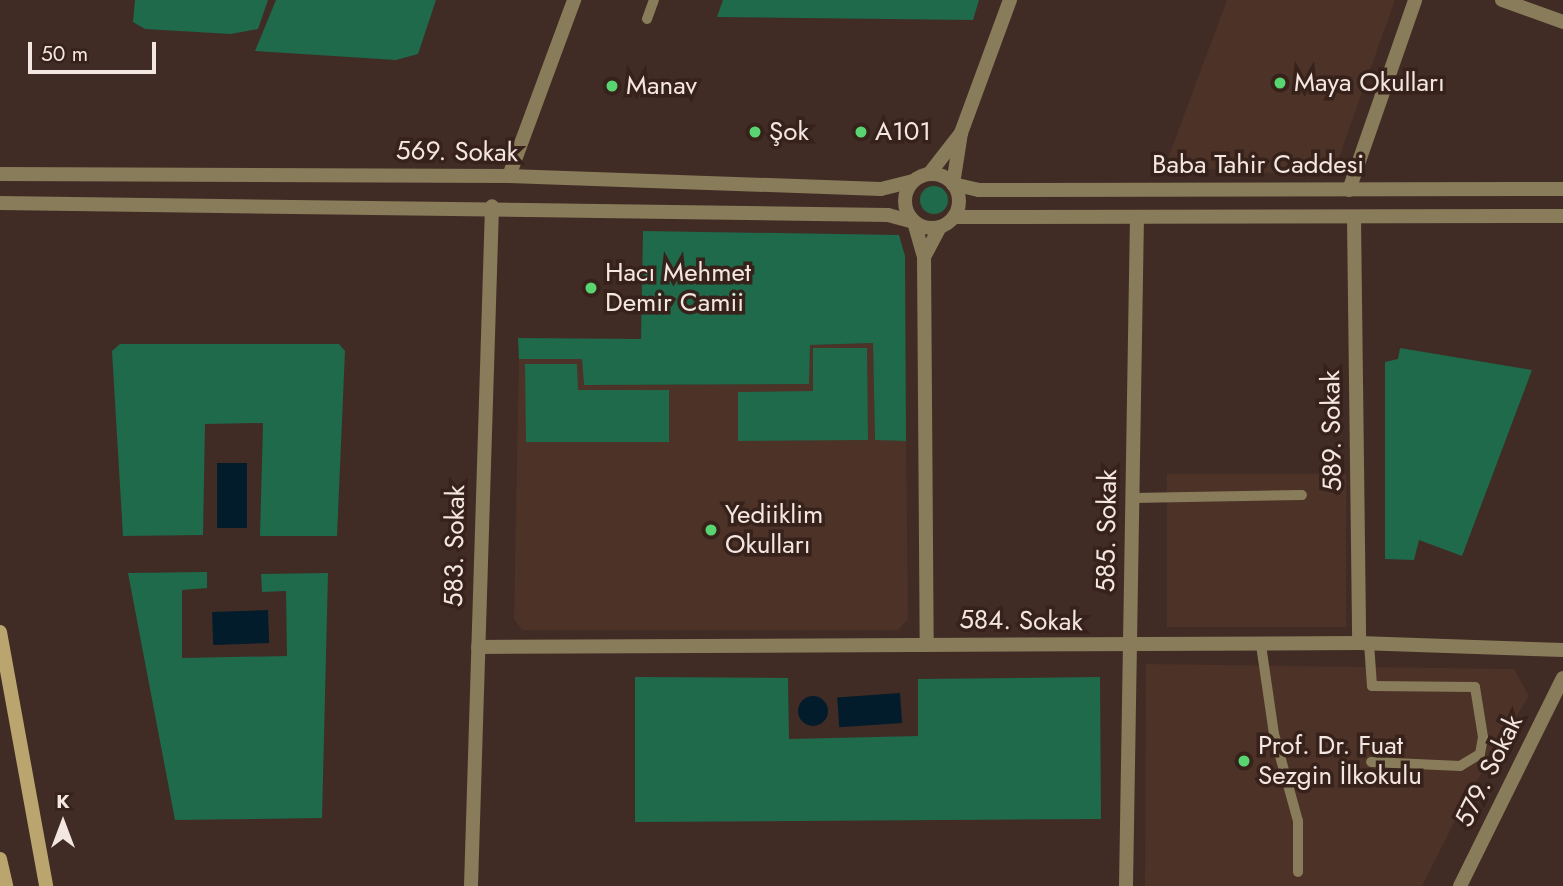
<!DOCTYPE html>
<meta charset="utf-8">
<style>
body{margin:0}
#map{position:relative;width:1563px;height:886px;overflow:hidden;background:#402c25;font-family:Jost,sans-serif}
div>[style]{position:absolute}
.built>*{inset:0;background:#4d3228;transform-origin:0 0}
.green>*{inset:0;background:#1e6a4b}
.round{border-radius:50%}
.water>*{inset:0;background:#031c2c;transform-origin:0 0}
.service>*{height:10px;margin:-5px;padding:0 5px;transform-origin:5px;border-radius:5px;background:#897c5a}
.minor>*{height:14px;margin:-7px;padding:0 7px;transform-origin:7px;border-radius:7px;background:#897c5a}
.tertiary>*{height:14px;margin:-7px;padding:0 7px;transform-origin:7px;border-radius:7px;background:#897c5a}
.tertiary>.ring{margin:-7px;padding:0;box-sizing:content-box;background:none;border:14px solid #897c5a;border-radius:50%}
.secondary>*{height:14px;margin:-7px;padding:0 7px;transform-origin:7px;border-radius:7px;background:#baa56f}
.dots>*{width:19px;height:19px;translate:-50% -50%;box-sizing:border-box;border:4px solid #36221b;border-radius:50%}
span{translate:-50% -50%;white-space:nowrap;text-align:center;line-height:1.15;-webkit-text-stroke:7px #36221b;paint-order:stroke}
.poi-label{font-size:26px;color:#f4e6e1}
.left{translate:0 -50%;text-align:left}
.street-label{font-size:26px;color:#f4e6e1}
.north{position:absolute;left:28px;top:788px;width:70px;height:70px;-webkit-text-stroke:5px #36221b;paint-order:stroke;rotate:0deg;font-size:19px;font-weight:700;line-height:28px;text-align:center;color:#f4e6e1}
.north::after{content:'';display:block;margin:auto;width:24px;height:32px;background:#f4e6e1;clip-path:polygon(50% 0,100% 100%,50% 72%,0 100%)}
.scale{position:absolute;left:28px;top:42px;width:128px;height:32px;box-sizing:border-box;border:4px solid #f4e6e1;border-top:0;padding-left:9px;font-size:21px;line-height:24px;white-space:nowrap;color:#f4e6e1;-webkit-text-stroke:5px #36221b;paint-order:stroke}
</style>
<div id="map">
<div class="built">
<div style="clip-path:polygon(1227px 0,1395px 0,1332px 177px,1165px 166px)"></div>
<div style="clip-path:polygon(873px 343px,875px 439px,906px 441px,908px 619px,898px 630px,522px 630px,514px 619px,519px 359px,582px 359px,584px 385px,808px 384px,810px 345px)"></div>
<div style="left:1167px;top:474px;width:179px;height:153px"></div>
<div style="clip-path:polygon(1146px 664px,1514px 669px,1529px 696px,1468px 795px,1422px 886px,1145px 886px)"></div>
</div>
<div class="green">
<div style="clip-path:polygon(135px 0,268px 0,258px 29px,231px 34px,145px 29px,133px 22px)"></div>
<div style="clip-path:polygon(276px 0,436px 0,418px 54px,396px 60px,255px 51px)"></div>
<div style="clip-path:polygon(723px 0,979px 0,973px 20px,717px 17px)"></div>
<div class="round" style="left:920px;top:186px;width:28px;height:28px"></div>
<div style="clip-path:polygon(643px 231px,899px 235px,905px 256px,906px 441px,875px 440px,873px 343px,810px 345px,809px 384px,584px 385px,582px 359px,519px 359px,518px 338px,641px 339px)"></div>
<div style="clip-path:polygon(120px 344px,339px 344px,345px 351px,337px 536px,260px 536px,263px 423px,205px 424px,203px 535px,123px 536px,112px 351px)"></div>
<div style="clip-path:polygon(813px 348px,867px 348px,868px 440px,738px 441px,738px 392px,813px 391px)"></div>
<div style="clip-path:polygon(1400px 348px,1532px 370px,1462px 556px,1419px 540px,1414px 560px,1385px 559px,1385px 362px,1398px 359px)"></div>
<div style="clip-path:polygon(525px 364px,577px 364px,578px 390px,669px 390px,669px 442px,526px 442px)"></div>
<div style="clip-path:polygon(207px 572px,207px 588px,182px 590px,182px 658px,287px 656px,286px 591px,262px 592px,261px 574px,328px 573px,322px 818px,175px 820px,128px 573px)"></div>
<div style="clip-path:polygon(635px 677px,788px 678px,789px 739px,918px 736px,918px 679px,1100px 677px,1101px 819px,635px 822px)"></div>
</div>
<div class="water">
<div style="left:217px;top:463px;width:30px;height:65px"></div>
<div style="left:268px;top:610px;width:33px;height:56px;rotate:88deg"></div>
<div style="left:900px;top:693px;width:30px;height:63px;rotate:86deg"></div>
<div class="round" style="left:798px;top:696px;width:30px;height:30px"></div>
</div>
<div class="service">
<div style="left:647px;top:19px;width:20px;rotate:-70deg"></div>
<div style="left:1132px;top:498px;width:170px;rotate:-1deg"></div>
<div style="left:1369px;top:643px;width:43px;rotate:86deg"></div>
<div style="left:1372px;top:686px;width:103px;rotate:0.6deg"></div>
<div style="left:1475px;top:687px;width:51px;rotate:80.9deg"></div>
<div style="left:1483px;top:737px;width:17px;rotate:100deg"></div>
<div style="left:1480px;top:754px;width:23px;rotate:149deg"></div>
<div style="left:1460px;top:766px;width:89px;rotate:-177.4deg"></div>
<div style="left:1261px;top:645px;width:90px;rotate:81.7deg"></div>
<div style="left:1274px;top:734px;width:90px;rotate:74.6deg"></div>
<div style="left:1298px;top:821px;width:51px;rotate:90deg"></div>
</div>
<div class="minor">
<div style="left:1502px;top:0;width:65px;rotate:19.8deg"></div>
<div style="left:961px;top:133px;width:142px;rotate:-69.8deg"></div>
<div style="left:509px;top:176px;width:188px;rotate:-69.7deg"></div>
<div style="left:1349px;top:190px;width:201px;rotate:-70.8deg"></div>
<div style="left:1354px;top:218px;width:425px;rotate:89.3deg"></div>
<div style="left:924px;top:257px;width:388px;rotate:89.6deg"></div>
<div style="left:478px;top:647px;width:881px;rotate:-0.26deg"></div>
<div style="left:1359px;top:643px;width:204px;rotate:2deg"></div>
<div style="left:471px;top:886px;width:680px;rotate:-88.23deg"></div>
<div style="left:1126px;top:886px;width:668px;rotate:-89.06deg"></div>
<div style="left:1460px;top:886px;width:232px;rotate:-63.7deg"></div>
</div>
<div class="tertiary">
<div class="ring" style="left:905px;top:174px;width:40px;height:40px"></div>
<div style="left:0;top:174px;width:509px;rotate:0.23deg"></div>
<div style="left:509px;top:176px;width:372px;rotate:2deg"></div>
<div style="left:881px;top:189px;width:33px;rotate:-14deg"></div>
<div style="left:929px;top:174px;width:52px;rotate:-52deg"></div>
<div style="left:961px;top:133px;width:52px;rotate:98.9deg"></div>
<div style="left:953px;top:184px;width:27px;rotate:13deg"></div>
<div style="left:979px;top:190px;width:584px;rotate:-0.1deg"></div>
<div style="left:0;top:203px;width:888px;rotate:0.77deg"></div>
<div style="left:888px;top:215px;width:27px;rotate:15deg"></div>
<div style="left:914px;top:222px;width:36px;rotate:74deg"></div>
<div style="left:924px;top:257px;width:34px;rotate:-62deg"></div>
<div style="left:954px;top:217px;width:609px;rotate:-0.09deg"></div>
</div>
<div class="secondary">
<div style="left:0;top:632px;width:258px;rotate:79.7deg"></div>
<div style="left:0;top:859px;width:28px;rotate:77deg"></div>
</div>
<div class="dots">
<div style="left:1280px;top:83px;background:#58d570"></div>
<div style="left:612px;top:86px;background:#58d570"></div>
<div style="left:755px;top:132px;background:#58d570"></div>
<div style="left:861px;top:132px;background:#58d570"></div>
<div style="left:591px;top:288px;background:#58d570"></div>
<div style="left:711px;top:530px;background:#58d570"></div>
<div style="left:1244px;top:761px;background:#58d570"></div>
</div>
<div class="poi-label">
<span class="left" style="left:1294px;top:83px">Maya Okulları</span>
<span class="left" style="left:626px;top:86px">Manav</span>
<span class="left" style="left:769px;top:132px">Şok</span>
<span class="left" style="left:875px;top:132px">A101</span>
<span class="left" style="left:605px;top:288px">Hacı Mehmet<br>Demir Camii</span>
<span class="left" style="left:725px;top:530px">Yediiklim<br>Okulları</span>
<span class="left" style="left:1258px;top:761px">Prof. Dr. Fuat<br>Sezgin İlkokulu</span>
</div>
<div class="street-label">
<span style="left:457px;top:152px;rotate:1deg">569. Sokak</span>
<span style="left:1258px;top:165px">Baba Tahir Caddesi</span>
<span style="left:1332px;top:431px;rotate:-91deg">589. Sokak</span>
<span style="left:1107px;top:531px;rotate:-89deg">585. Sokak</span>
<span style="left:455px;top:546px;rotate:-89deg">583. Sokak</span>
<span style="left:1021px;top:621px;rotate:1deg">584. Sokak</span>
<span style="left:1489px;top:771px;rotate:-64deg">579. Sokak</span>
</div>
<div class="north">K</div>
<div class="scale">50 m</div>
</div>
